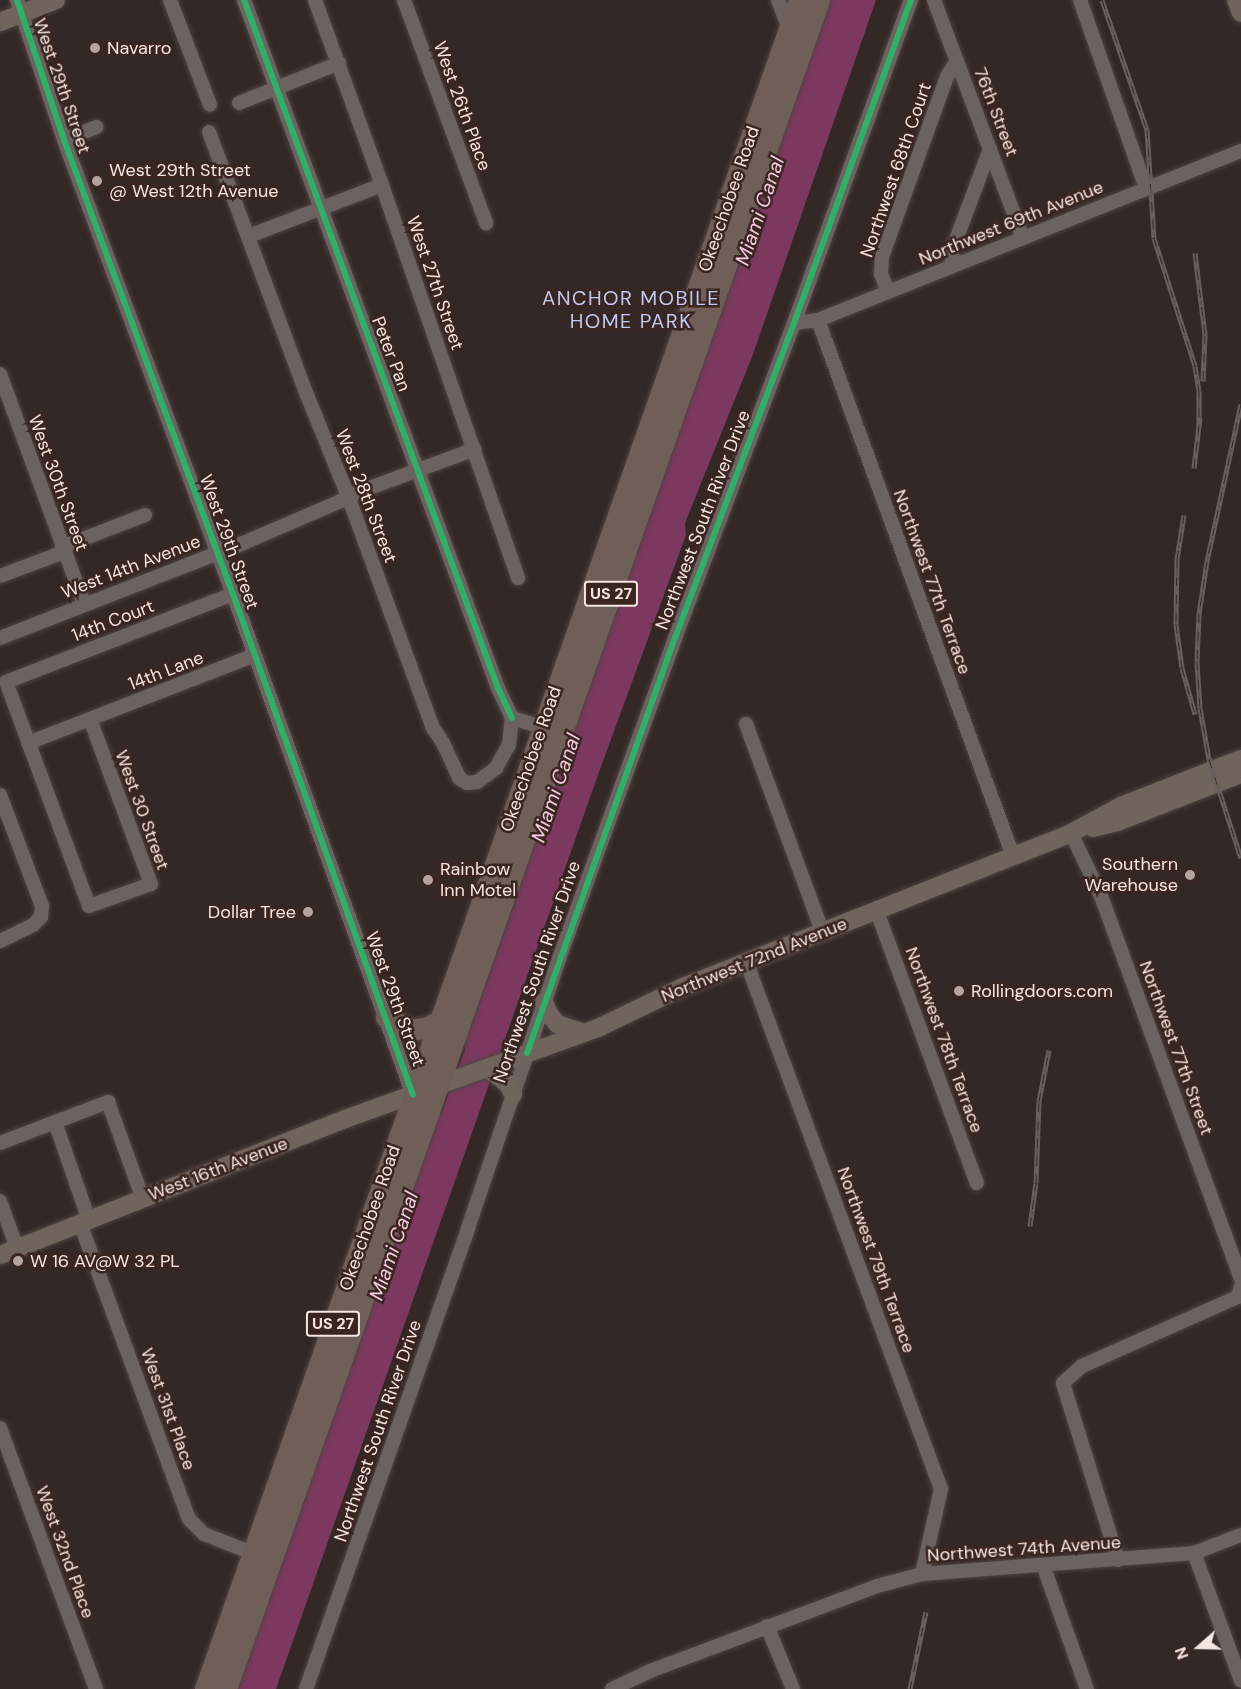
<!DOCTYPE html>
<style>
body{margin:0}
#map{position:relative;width:1241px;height:1689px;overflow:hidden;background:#342826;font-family:"DM Sans",sans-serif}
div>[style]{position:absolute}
.water>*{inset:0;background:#7d3860}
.roads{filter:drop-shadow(0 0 2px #4f4442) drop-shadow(0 0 2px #4f4442)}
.minor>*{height:14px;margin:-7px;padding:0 7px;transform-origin:7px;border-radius:7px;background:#6c6361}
.major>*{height:18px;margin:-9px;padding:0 9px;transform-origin:9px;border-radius:9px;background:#70645d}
.highway>*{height:21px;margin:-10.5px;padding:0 10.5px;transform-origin:10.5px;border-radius:10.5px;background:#705f58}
.rail>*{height:5px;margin-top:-2.5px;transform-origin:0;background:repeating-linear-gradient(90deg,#3a2520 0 9px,#69605e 0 18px);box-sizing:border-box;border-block:2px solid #69605e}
.cycleway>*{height:6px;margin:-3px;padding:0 3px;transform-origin:3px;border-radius:3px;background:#2db169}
.dots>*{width:16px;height:16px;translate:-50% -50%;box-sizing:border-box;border:3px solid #3a2520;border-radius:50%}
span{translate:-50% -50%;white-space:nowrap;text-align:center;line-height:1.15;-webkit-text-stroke:5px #3a2520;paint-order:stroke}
.shield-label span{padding:2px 4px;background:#3a2520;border:2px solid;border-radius:4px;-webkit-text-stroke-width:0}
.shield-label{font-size:16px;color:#f5e6e3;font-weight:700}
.poi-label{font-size:18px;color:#f5e6e3}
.left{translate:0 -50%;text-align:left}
.right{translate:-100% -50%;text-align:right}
.street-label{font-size:18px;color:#f5e6e3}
.water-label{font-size:20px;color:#f7cae1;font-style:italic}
.neighbourhood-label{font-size:20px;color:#becaf3;letter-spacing:1.5px}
.north{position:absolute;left:1169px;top:1617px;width:60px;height:60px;-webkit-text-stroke:4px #3a2520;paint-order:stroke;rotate:250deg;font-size:16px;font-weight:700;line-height:24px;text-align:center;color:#f5e6e3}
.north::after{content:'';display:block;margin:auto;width:21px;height:27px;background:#f5e6e3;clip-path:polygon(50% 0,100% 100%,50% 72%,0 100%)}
</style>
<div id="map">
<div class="water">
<div style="clip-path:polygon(829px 0,876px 0,752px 357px,685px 523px,686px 535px,599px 772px,276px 1689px,236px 1689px,437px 1118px,442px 1112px,465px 1050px,464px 1038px,472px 1024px)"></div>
</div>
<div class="roads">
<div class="minor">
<div style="left:17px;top:0;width:148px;rotate:71.4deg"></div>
<div style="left:64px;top:140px;width:484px;rotate:69.6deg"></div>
<div style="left:233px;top:594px;width:532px;rotate:70.24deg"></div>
<div style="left:170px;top:0;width:112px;rotate:69.1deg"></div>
<div style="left:244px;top:0;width:733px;rotate:69.74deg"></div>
<div style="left:498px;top:688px;width:33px;rotate:65deg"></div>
<div style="left:315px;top:0;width:197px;rotate:70.1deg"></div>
<div style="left:382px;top:185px;width:416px;rotate:70.9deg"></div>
<div style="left:404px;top:0;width:238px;rotate:69.8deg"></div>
<div style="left:778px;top:0;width:31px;rotate:69deg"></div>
<div style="left:934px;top:0;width:254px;rotate:69.5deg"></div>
<div style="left:1080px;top:0;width:199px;rotate:70.7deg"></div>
<div style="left:239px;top:103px;width:108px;rotate:-21.8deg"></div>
<div style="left:209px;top:132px;width:281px;rotate:69.6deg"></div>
<div style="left:307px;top:395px;width:109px;rotate:67.9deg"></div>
<div style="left:348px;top:496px;width:247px;rotate:69.9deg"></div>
<div style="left:433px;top:728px;width:18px;rotate:56deg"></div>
<div style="left:443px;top:743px;width:38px;rotate:65deg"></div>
<div style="left:459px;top:778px;width:9px;rotate:32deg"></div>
<div style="left:467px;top:783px;width:10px;rotate:-6deg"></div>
<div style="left:477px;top:782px;width:24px;rotate:-36deg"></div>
<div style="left:496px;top:768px;width:26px;rotate:-61deg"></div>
<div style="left:509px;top:745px;width:27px;rotate:-84deg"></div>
<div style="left:64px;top:140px;width:35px;rotate:-22deg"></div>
<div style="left:249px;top:236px;width:142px;rotate:-21deg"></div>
<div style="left:951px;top:267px;width:19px;rotate:-84deg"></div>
<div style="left:953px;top:248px;width:106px;rotate:-69.5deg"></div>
<div style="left:888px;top:292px;width:19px;rotate:-111deg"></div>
<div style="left:881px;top:274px;width:17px;rotate:-87deg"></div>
<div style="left:882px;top:257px;width:192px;rotate:-70.2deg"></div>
<div style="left:947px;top:76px;width:18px;rotate:-56deg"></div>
<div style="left:818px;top:320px;width:570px;rotate:70.01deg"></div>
<div style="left:794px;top:323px;width:24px;rotate:-7deg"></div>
<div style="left:818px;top:320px;width:456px;rotate:-21.8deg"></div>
<div style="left:0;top:374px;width:245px;rotate:69.9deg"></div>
<div style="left:62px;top:547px;width:89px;rotate:-21.1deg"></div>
<div style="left:0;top:576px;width:68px;rotate:-20.6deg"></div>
<div style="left:0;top:638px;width:259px;rotate:-21.3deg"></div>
<div style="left:241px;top:544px;width:109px;rotate:-23.3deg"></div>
<div style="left:341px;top:501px;width:9px;rotate:-36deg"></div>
<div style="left:348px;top:496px;width:135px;rotate:-20.3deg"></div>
<div style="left:512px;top:718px;width:31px;rotate:17deg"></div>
<div style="left:90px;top:719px;width:176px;rotate:69.7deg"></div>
<div style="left:151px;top:884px;width:66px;rotate:160.5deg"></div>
<div style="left:89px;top:906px;width:239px;rotate:-110.3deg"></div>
<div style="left:6px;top:682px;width:243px;rotate:-21.2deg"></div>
<div style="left:746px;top:724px;width:221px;rotate:69.8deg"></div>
<div style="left:28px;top:743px;width:243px;rotate:-21.2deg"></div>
<div style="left:0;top:795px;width:119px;rotate:69.3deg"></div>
<div style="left:42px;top:906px;width:11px;rotate:95deg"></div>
<div style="left:41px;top:917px;width:11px;rotate:135deg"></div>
<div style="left:33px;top:925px;width:37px;rotate:154deg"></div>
<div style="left:1071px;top:833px;width:70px;rotate:64.5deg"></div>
<div style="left:1101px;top:896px;width:408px;rotate:69.9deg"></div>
<div style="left:876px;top:909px;width:292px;rotate:69.8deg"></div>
<div style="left:746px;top:961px;width:563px;rotate:69.73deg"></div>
<div style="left:941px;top:1489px;width:87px;rotate:102.6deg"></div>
<div style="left:55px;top:1122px;width:104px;rotate:70.9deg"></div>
<div style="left:0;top:1143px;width:116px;rotate:-20.8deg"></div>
<div style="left:108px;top:1102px;width:103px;rotate:70.2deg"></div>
<div style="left:0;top:1201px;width:50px;rotate:70.1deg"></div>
<div style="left:80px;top:1223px;width:315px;rotate:69.8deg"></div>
<div style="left:189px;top:1519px;width:21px;rotate:45deg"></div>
<div style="left:204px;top:1534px;width:60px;rotate:21.4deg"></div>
<div style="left:0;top:1428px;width:278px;rotate:69.8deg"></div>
<div style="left:1194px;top:1553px;width:136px;rotate:69.8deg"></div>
<div style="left:1118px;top:1560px;width:185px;rotate:-107.3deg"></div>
<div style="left:1063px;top:1383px;width:25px;rotate:-42deg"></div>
<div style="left:1082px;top:1366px;width:171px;rotate:-23.9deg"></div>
<div style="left:1238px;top:1297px;width:11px;rotate:-75deg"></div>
<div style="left:1043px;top:1565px;width:132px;rotate:70.5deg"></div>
<div style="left:767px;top:1626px;width:68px;rotate:67.6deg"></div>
<div style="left:306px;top:1689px;width:489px;rotate:-70.6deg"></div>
<div style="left:468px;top:1228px;width:287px;rotate:-71.3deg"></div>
<div style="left:560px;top:956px;width:338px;rotate:-70.1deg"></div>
<div style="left:675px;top:638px;width:337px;rotate:-69.3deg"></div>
<div style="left:794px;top:323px;width:344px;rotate:-70.1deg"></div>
<div style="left:612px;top:1689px;width:42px;rotate:-25.3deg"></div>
<div style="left:650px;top:1671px;width:242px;rotate:-20.5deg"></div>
<div style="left:877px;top:1586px;width:47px;rotate:-14.9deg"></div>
<div style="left:922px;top:1574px;width:273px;rotate:-4.4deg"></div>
<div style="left:1194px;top:1553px;width:50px;rotate:-21deg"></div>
</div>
<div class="major">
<div style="left:1236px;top:0;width:14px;rotate:69deg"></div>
<div style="left:0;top:22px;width:60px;rotate:-21.4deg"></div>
<div style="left:1093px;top:828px;width:25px;rotate:-14deg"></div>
<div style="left:1117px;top:822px;width:133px;rotate:-21.2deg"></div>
<div style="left:544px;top:1002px;width:13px;rotate:67deg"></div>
<div style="left:549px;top:1014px;width:13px;rotate:51deg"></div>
<div style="left:557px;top:1024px;width:28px;rotate:18deg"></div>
<div style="left:487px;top:1068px;width:25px;rotate:37deg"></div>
<div style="left:507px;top:1083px;width:13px;rotate:61deg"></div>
<div style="left:0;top:1255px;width:371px;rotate:-21.5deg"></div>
<div style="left:345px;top:1119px;width:271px;rotate:-19.8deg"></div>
<div style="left:600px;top:1027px;width:92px;rotate:-25.7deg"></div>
<div style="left:683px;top:987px;width:417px;rotate:-21.6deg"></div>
<div style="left:1071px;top:833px;width:57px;rotate:-28.4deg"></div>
<div style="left:1121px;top:806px;width:129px;rotate:-21.4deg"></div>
</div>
<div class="highway">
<div style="left:386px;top:1017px;width:28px;rotate:27deg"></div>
<div style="left:411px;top:1030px;width:17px;rotate:-10deg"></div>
<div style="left:428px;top:1027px;width:14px;rotate:-30deg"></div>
<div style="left:205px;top:1689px;width:1790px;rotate:-70.62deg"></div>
<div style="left:226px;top:1689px;width:1790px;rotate:-70.65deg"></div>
</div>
</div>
<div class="rail">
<div style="left:1102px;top:0;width:138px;rotate:70.9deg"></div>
<div style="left:1147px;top:130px;width:108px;rotate:86.3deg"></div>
<div style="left:1154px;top:238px;width:134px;rotate:72.2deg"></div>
<div style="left:1195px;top:366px;width:24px;rotate:81deg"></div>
<div style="left:1199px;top:390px;width:36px;rotate:90deg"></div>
<div style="left:1195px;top:253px;width:83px;rotate:83deg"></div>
<div style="left:1205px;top:335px;width:46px;rotate:92.5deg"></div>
<div style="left:1241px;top:404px;width:161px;rotate:102.2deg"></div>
<div style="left:1207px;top:561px;width:54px;rotate:98.6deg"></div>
<div style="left:1199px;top:614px;width:48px;rotate:92.4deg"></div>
<div style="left:1197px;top:662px;width:46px;rotate:86.3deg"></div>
<div style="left:1200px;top:708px;width:52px;rotate:80deg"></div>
<div style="left:1209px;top:759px;width:104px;rotate:72.1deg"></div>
<div style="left:1194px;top:468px;width:51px;rotate:-83.3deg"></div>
<div style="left:1184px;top:515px;width:45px;rotate:99deg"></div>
<div style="left:1177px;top:559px;width:65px;rotate:90.9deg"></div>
<div style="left:1176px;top:624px;width:44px;rotate:82.2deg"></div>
<div style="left:1182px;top:668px;width:48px;rotate:74.2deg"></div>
<div style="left:1030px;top:1226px;width:43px;rotate:-82.1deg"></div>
<div style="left:1036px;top:1183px;width:82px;rotate:-87.9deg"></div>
<div style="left:1039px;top:1101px;width:52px;rotate:-78.9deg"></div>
<div style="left:910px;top:1689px;width:79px;rotate:-78.3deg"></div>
</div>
<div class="cycleway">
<div style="left:17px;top:0;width:148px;rotate:71.4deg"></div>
<div style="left:64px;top:140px;width:484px;rotate:69.6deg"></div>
<div style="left:233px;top:594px;width:532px;rotate:70.24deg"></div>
<div style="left:244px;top:0;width:733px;rotate:69.74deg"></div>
<div style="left:498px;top:688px;width:33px;rotate:65deg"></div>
<div style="left:527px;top:1053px;width:441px;rotate:-70.4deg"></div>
<div style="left:675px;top:638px;width:337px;rotate:-69.3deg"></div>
<div style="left:794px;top:323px;width:344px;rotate:-70.1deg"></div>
</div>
<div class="dots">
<div style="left:95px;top:48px;background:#b1a4a1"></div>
<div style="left:97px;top:181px;background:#b1a4a1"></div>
<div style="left:1190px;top:875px;background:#b1a4a1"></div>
<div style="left:428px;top:880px;background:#b1a4a1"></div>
<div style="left:308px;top:912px;background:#b1a4a1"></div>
<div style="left:959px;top:991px;background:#b1a4a1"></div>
<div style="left:18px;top:1261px;background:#b1a4a1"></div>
</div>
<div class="shield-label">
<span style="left:611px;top:594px">US 27</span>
<span style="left:333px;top:1324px">US 27</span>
</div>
<div class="poi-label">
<span class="left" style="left:107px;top:48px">Navarro</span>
<span class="left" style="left:109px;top:181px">West 29th Street<br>@ West 12th Avenue</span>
<span class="right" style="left:1178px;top:875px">Southern<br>Warehouse</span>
<span class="left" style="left:440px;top:880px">Rainbow<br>Inn Motel</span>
<span class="right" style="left:296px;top:912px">Dollar Tree</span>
<span class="left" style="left:971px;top:991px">Rollingdoors.com</span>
<span class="left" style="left:30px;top:1261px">W 16 AV@W 32 PL</span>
</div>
<div class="street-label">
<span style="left:62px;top:86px;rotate:71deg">West 29th Street</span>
<span style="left:462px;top:106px;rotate:70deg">West 26th Place</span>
<span style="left:996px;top:112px;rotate:69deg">76th Street</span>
<span style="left:896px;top:170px;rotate:-71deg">Northwest 68th Court</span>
<span style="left:729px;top:199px;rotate:-71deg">Okeechobee Road</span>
<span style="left:1011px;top:223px;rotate:-22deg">Northwest 69th Avenue</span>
<span style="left:435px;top:283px;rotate:71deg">West 27th Street</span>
<span style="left:391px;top:354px;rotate:69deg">Peter Pan</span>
<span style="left:58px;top:483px;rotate:70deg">West 30th Street</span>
<span style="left:366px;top:496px;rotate:69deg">West 28th Street</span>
<span style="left:703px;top:520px;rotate:-69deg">Northwest South River Drive</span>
<span style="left:229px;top:542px;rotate:70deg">West 29th Street</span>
<span style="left:131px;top:567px;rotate:-21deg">West 14th Avenue</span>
<span style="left:932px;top:582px;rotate:70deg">Northwest 77th Terrace</span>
<span style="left:113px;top:621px;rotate:-21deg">14th Court</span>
<span style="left:166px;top:671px;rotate:-21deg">14th Lane</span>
<span style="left:531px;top:759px;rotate:-71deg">Okeechobee Road</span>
<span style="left:142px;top:810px;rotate:70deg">West 30 Street</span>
<span style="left:754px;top:960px;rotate:-22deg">Northwest 72nd Avenue</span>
<span style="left:537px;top:972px;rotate:-71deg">Northwest South River Drive</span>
<span style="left:395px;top:999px;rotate:70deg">West 29th Street</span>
<span style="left:944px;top:1040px;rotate:70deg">Northwest 78th Terrace</span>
<span style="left:1176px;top:1048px;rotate:70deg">Northwest 77th Street</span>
<span style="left:218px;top:1169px;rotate:-21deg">West 16th Avenue</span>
<span style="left:370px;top:1218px;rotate:-71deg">Okeechobee Road</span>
<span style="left:876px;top:1260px;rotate:70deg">Northwest 79th Terrace</span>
<span style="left:168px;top:1409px;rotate:70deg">West 31st Place</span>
<span style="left:378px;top:1431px;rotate:-71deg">Northwest South River Drive</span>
<span style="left:1024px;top:1549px;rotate:-4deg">Northwest 74th Avenue</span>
<span style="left:65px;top:1552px;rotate:70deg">West 32nd Place</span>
</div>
<div class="water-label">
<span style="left:760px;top:211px;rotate:-71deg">Miami Canal</span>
<span style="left:556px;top:788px;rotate:-71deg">Miami Canal</span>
<span style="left:394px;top:1246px;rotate:-71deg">Miami Canal</span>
</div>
<div class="neighbourhood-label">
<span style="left:631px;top:310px">ANCHOR MOBILE<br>HOME PARK</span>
</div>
<div class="north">N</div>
</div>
